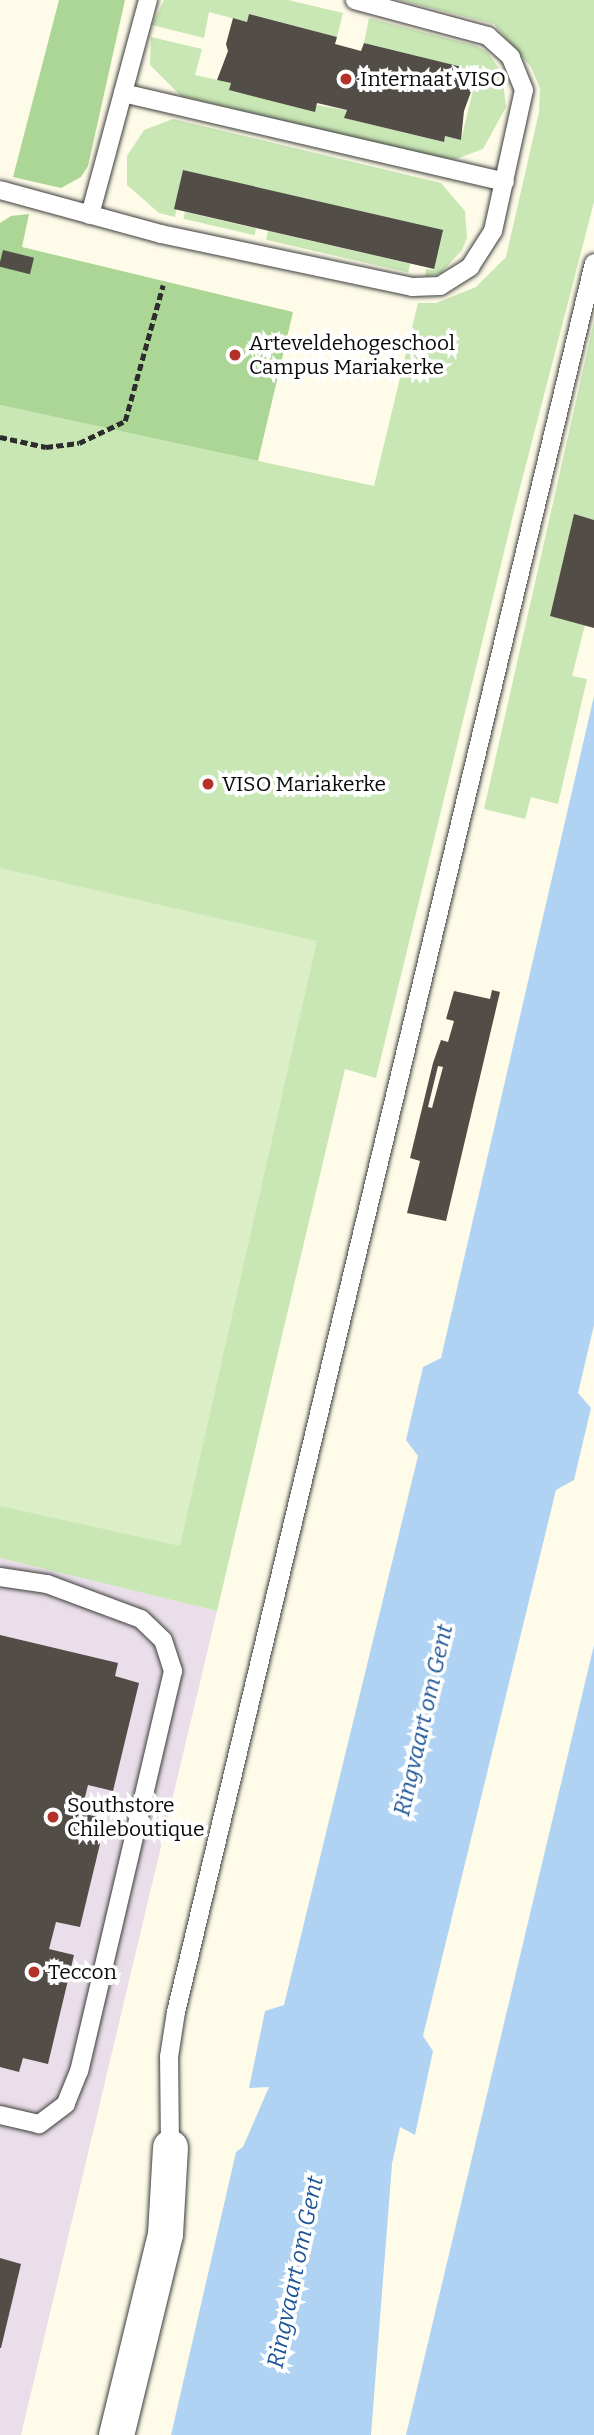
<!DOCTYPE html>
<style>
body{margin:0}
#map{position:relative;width:594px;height:2435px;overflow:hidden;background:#fefce9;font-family:Bitter,serif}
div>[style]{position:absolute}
.industrial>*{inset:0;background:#e9dee9}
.green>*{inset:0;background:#c9e6b5;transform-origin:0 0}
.forest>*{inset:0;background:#abd695}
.pitch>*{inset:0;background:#dceec6}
.water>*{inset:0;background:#b0d3f3}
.building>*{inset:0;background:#524d47;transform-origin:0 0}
.path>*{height:4.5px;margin-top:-2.25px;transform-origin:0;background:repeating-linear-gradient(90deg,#2c2c2c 0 7px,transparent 0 10.5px)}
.roads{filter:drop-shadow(0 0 2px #3d3d3d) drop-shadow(0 0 2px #3d3d3d)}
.service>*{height:18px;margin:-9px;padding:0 9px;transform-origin:9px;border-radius:9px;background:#fff}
.minor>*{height:35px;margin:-17.5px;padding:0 17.5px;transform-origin:17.5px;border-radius:17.5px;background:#fff}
.dots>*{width:19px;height:19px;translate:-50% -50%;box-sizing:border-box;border:4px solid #fff;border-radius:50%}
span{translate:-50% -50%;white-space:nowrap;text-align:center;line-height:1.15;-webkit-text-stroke:7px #fff;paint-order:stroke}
.poi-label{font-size:21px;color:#0a0a0a}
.left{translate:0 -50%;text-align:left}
.water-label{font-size:23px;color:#1a5396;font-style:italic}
</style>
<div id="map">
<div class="industrial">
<div style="clip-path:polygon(0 1558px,217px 1611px,21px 2435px,0 2435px)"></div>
</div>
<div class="green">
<div style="clip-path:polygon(164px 0,288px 0,343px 13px,337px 37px,250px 14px,247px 22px,209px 12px,204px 38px,152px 25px)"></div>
<div style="clip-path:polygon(399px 0,594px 0,594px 202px,514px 511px,376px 1078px,345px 1069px,217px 1611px,0 1558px,0 405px,374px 486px,418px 303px,436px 303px,476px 287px,506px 257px,539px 112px,540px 88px,531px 67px,494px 24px)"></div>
<div style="clip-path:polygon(369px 18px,477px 46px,487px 52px,502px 72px,506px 107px,483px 149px,456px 159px,439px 158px,181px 96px,150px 65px,151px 37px,202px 49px,195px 75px,231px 83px,230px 90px,346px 110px,345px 118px,443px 142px,445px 136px,461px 140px,476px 78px,461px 74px,462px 67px,364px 43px)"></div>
<div style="clip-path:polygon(173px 119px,441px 183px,465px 211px,467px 238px,462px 250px,441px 273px,425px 277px,426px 269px,434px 270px,443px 232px,183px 170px,175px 217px,159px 213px,127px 185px,127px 156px,144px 130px)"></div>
<div style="left:185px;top:212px;width:73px;height:7px;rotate:13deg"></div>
<div style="left:268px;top:231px;width:146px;height:9px;rotate:13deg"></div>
<div style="clip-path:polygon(594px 321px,594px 520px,574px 515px,550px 615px,585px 625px,572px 676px,587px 679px,558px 804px,531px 797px,525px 819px,484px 809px)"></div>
</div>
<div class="forest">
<div style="clip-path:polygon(59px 0,125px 0,88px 166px,81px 177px,61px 188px,13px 177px)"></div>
<div style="clip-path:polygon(29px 214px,22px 247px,293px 312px,258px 461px,0 405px,0 223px,11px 216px)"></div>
</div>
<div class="pitch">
<div style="clip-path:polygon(0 868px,317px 941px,180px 1546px,0 1506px)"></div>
</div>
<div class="water">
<div style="clip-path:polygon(594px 696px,594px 1325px,578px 1393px,591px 1408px,574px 1480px,556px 1490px,423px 2036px,433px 2051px,415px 2135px,400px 2127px,392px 2164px,371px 2435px,171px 2435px,236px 2152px,243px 2147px,269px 2087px,249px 2088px,265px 2011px,284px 2005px,418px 1456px,406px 1440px,423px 1367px,441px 1358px)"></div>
<div style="clip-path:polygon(594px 1645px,594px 2435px,406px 2435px)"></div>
</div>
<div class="building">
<div style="clip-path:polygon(249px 14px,337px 37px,335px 44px,361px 51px,364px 43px,462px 67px,461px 74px,476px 78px,464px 111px,461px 140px,445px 136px,444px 142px,344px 118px,347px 110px,317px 103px,315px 112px,229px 90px,231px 83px,217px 80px,228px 51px,226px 44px,233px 18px,247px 22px)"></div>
<div style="left:183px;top:170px;width:267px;height:40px;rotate:13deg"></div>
<div style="left:3px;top:250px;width:32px;height:17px;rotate:14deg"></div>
<div style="clip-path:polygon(574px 514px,594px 520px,594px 628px,550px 616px)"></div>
<div style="clip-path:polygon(evenodd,492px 990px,500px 992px,446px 1221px,407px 1213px,420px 1161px,410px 1158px,433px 1063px,441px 1040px,448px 1042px,454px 1021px,446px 1019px,454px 991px,490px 999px,492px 990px,438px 1066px,443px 1067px,432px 1108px,428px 1107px,438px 1066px)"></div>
<div style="clip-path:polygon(0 1635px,118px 1663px,115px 1676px,139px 1683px,113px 1791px,88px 1785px,81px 1813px,106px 1819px,80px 1927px,56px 1922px,49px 1949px,74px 1955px,48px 2064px,23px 2058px,19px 2072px,0 2067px)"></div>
<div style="clip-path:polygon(0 2258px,21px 2264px,1px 2348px,0 2348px)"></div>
</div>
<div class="path">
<div style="left:0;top:437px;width:47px;rotate:12.3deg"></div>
<div style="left:46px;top:447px;width:33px;rotate:-7deg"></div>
<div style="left:79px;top:443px;width:51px;rotate:-25.6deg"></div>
<div style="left:125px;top:421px;width:141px;rotate:-74.4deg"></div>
</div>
<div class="roads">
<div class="service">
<div style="left:123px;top:93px;width:392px;rotate:13.1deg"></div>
<div style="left:0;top:190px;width:167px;rotate:15.3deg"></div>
<div style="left:161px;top:234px;width:257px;rotate:11.9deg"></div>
<div style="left:412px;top:287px;width:28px;rotate:-2deg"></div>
<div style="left:440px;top:286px;width:36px;rotate:-32deg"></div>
<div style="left:470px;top:267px;width:43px;rotate:-57.4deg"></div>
<div style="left:493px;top:231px;width:144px;rotate:-77.6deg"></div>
<div style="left:524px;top:90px;width:35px;rotate:-112deg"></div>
<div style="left:511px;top:57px;width:31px;rotate:-138deg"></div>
<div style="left:488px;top:36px;width:138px;rotate:-164.9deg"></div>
<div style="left:90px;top:215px;width:223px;rotate:-74.9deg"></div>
<div style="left:0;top:1577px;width:48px;rotate:8.5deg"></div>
<div style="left:47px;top:1584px;width:100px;rotate:20.4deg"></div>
<div style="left:141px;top:1619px;width:30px;rotate:44deg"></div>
<div style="left:163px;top:1640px;width:33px;rotate:72deg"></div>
<div style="left:173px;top:1671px;width:411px;rotate:103.2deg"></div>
<div style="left:79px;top:2071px;width:35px;rotate:112deg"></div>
<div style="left:66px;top:2104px;width:34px;rotate:143deg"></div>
<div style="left:39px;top:2124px;width:40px;rotate:-167deg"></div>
<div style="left:170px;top:2147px;width:90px;rotate:-90.6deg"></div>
<div style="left:169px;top:2057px;width:46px;rotate:-81.2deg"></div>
<div style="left:176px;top:2012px;width:1798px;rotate:-76.56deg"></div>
</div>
<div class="minor">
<div style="left:116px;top:2435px;width:207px;rotate:-76.3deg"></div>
<div style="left:165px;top:2234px;width:87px;rotate:-86.7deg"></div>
</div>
</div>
<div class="dots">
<div style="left:346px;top:79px;background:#b43129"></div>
<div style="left:235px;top:355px;background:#b43129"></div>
<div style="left:208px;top:784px;background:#b43129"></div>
<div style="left:53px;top:1817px;background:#b43129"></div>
<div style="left:34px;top:1972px;background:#b43129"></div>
</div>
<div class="poi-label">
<span class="left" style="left:360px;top:79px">Internaat VISO</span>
<span class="left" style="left:249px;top:355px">Arteveldehogeschool<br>Campus Mariakerke</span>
<span class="left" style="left:222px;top:784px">VISO Mariakerke</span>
<span class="left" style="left:67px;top:1817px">Southstore<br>Chileboutique</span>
<span class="left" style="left:48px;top:1972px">Teccon</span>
</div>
<div class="water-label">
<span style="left:423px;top:1720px;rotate:-77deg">Ringvaart om Gent</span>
<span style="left:295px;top:2272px;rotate:-78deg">Ringvaart om Gent</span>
</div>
</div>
